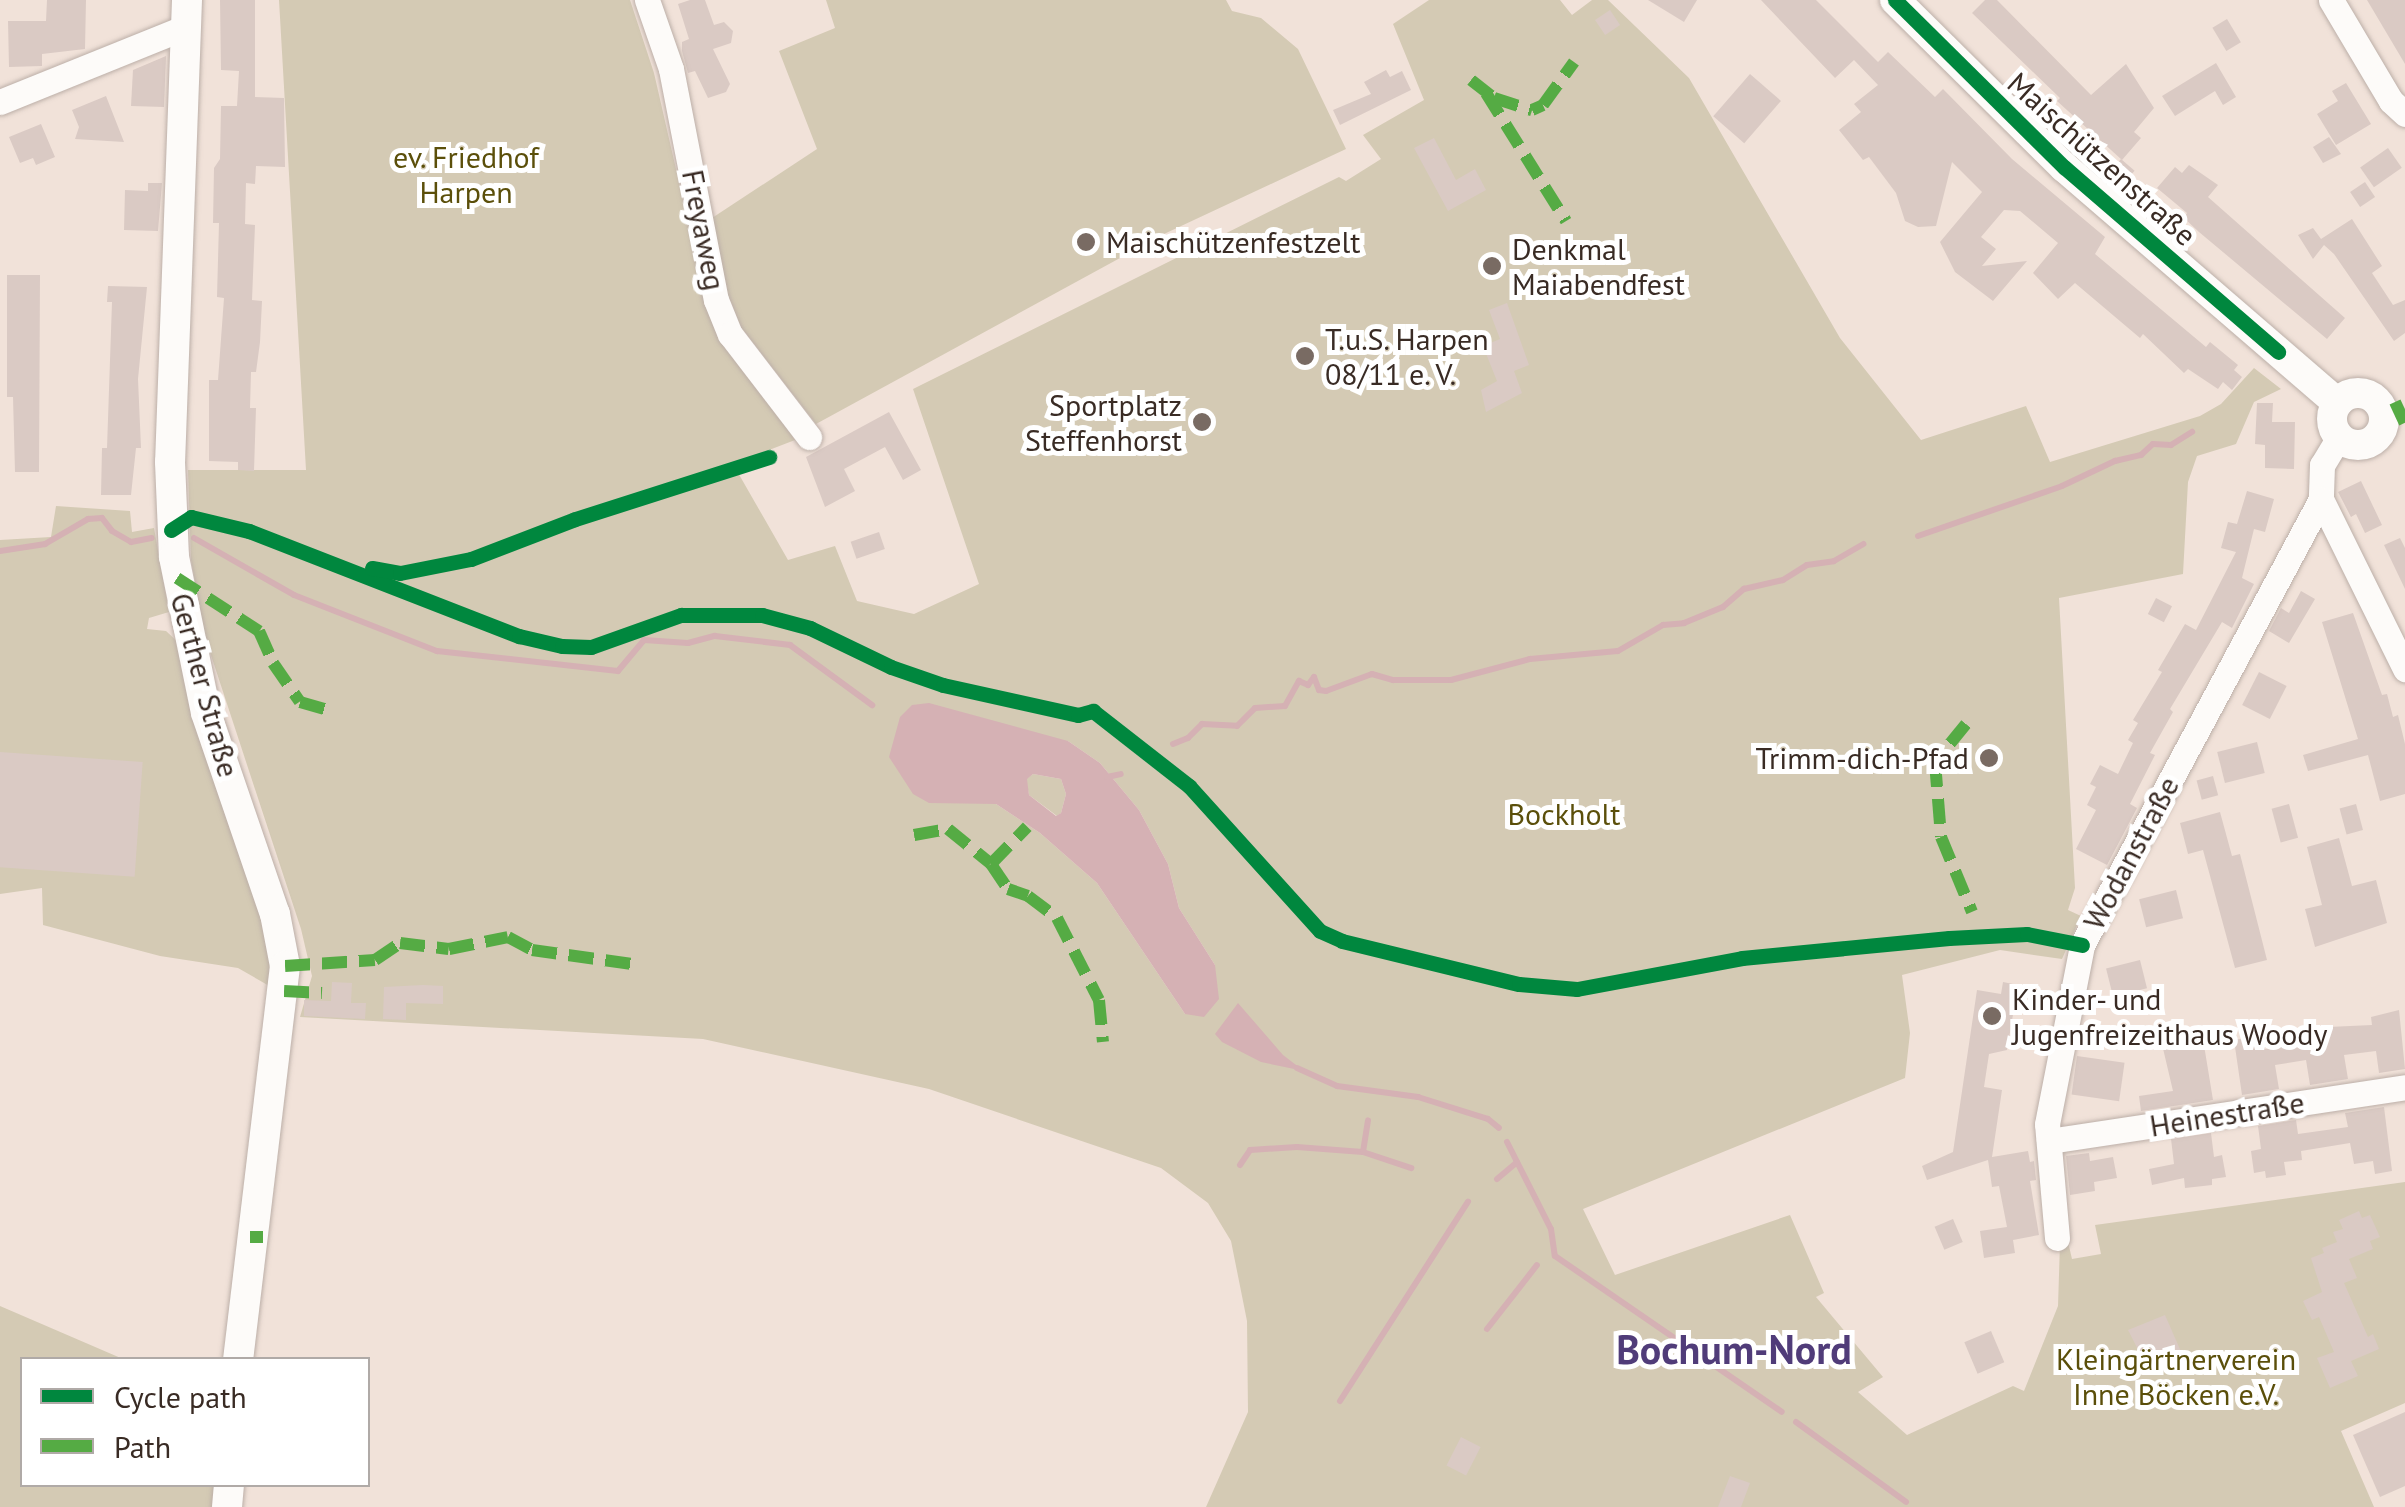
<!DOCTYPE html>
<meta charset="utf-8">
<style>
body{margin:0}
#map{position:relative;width:2405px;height:1507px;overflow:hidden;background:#f1e2d9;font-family:"PT Sans",sans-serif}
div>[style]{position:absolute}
.green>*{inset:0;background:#d4cab4}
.water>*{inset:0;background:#d5b1b4}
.stream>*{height:6px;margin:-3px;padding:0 3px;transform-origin:3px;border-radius:3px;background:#d5b1b4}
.building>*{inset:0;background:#dacac4;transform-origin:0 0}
.roads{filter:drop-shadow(0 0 2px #bcafa8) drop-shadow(0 0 2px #bcafa8)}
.minor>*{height:25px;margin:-12.5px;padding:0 12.5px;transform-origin:12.5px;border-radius:12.5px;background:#fdfbf9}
.tertiary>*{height:30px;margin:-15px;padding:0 15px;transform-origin:15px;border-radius:15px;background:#fdfbf9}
.tertiary>.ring{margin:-15px;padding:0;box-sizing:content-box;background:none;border:30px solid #fdfbf9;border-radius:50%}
.quiet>*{height:12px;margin-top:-6px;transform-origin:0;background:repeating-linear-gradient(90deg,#55ab44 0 25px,transparent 0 37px)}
.cycleway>*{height:15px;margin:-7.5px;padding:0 7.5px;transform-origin:7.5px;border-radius:7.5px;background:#00873e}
.dots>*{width:28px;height:28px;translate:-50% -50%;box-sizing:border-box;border:5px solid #fff;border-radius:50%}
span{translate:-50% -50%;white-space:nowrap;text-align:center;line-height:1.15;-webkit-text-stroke:10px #fff;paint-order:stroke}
.park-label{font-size:30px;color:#5b4f0a}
.street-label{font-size:30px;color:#392b24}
.poi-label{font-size:30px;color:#392b24}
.left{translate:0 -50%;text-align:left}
.right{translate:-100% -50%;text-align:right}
.district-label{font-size:40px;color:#503c79;font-weight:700}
.legend{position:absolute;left:20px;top:1357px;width:350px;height:130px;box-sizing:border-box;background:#fff;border:2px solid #b0aaa7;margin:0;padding:12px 18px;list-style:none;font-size:30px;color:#392b24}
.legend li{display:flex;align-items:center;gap:20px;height:50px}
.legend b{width:50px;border:2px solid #b0aaa7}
</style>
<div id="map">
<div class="green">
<div style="clip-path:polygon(evenodd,279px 0,630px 0,654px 73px,700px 274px,722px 336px,795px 440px,733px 464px,788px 560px,835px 546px,857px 601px,914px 614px,979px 584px,913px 389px,1339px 177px,1346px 181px,1381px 159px,1363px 135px,1424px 100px,1393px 24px,1429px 0,1560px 0,1572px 15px,1592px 0,1608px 0,1689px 78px,1840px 338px,1921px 440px,2026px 406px,2050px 462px,2200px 416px,2221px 404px,2254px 368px,2281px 389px,2254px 402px,2236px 444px,2197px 456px,2188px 482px,2183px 574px,2059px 598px,2075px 888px,2068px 910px,2081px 916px,2062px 959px,2000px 950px,1902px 975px,1910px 1033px,1905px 1078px,1583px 1209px,1615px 1275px,1790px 1215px,1824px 1293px,1816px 1297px,1883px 1377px,1858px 1392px,1907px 1435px,2013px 1386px,2024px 1391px,2058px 1306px,2060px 1243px,2068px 1242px,2072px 1259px,2101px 1254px,2095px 1225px,2405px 1182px,2405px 1403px,2341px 1431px,2374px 1507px,1206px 1507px,1248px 1412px,1247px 1321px,1231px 1241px,1208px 1203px,1161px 1168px,929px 1089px,703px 1039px,300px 1017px,312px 976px,301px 929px,205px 637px,191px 560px,188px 470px,306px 470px,279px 0,1068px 741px,1100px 763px,1139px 810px,1168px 864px,1179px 908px,1215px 965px,1185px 1014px,1097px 883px,1040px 833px,996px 804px,1068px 741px)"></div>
<div style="clip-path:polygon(826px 0,1226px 0,1232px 11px,1261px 18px,1298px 49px,1346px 149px,1164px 234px,816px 424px,741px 327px,718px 270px,709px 220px,817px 149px,779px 51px,835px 28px)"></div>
<div style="clip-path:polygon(56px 506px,130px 511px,132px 532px,154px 528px,169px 612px,149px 618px,147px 629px,166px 631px,181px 645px,270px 925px,271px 987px,238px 968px,160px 956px,43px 925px,42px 888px,0 894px,0 540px,51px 537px)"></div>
<div style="clip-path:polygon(1033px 774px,1061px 779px,1066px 794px,1061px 813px,1057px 816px,1029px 795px,1026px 779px)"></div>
<div style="clip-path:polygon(0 1306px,123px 1359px,22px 1360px,22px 1484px,220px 1485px,218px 1507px,0 1507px)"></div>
</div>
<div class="water">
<div style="clip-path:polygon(evenodd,929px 703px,1068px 741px,1100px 763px,1139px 810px,1168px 864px,1179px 908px,1215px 965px,1219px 999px,1204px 1017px,1185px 1014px,1097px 883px,1040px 833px,996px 804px,929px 803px,913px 794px,889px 757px,900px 717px,912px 705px,929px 703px,1033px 774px,1061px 779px,1066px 794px,1061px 813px,1056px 816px,1029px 795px,1027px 779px,1033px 774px)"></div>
<div style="clip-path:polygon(1238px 1003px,1283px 1055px,1304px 1071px,1261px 1062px,1222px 1042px,1215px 1034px)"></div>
</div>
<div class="stream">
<div style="left:1918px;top:536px;width:152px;rotate:-19.1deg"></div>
<div style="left:2062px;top:486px;width:59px;rotate:-25.3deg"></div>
<div style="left:2115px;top:461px;width:27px;rotate:-13deg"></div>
<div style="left:2141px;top:455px;width:16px;rotate:-43deg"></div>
<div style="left:2153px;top:444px;width:18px;rotate:3deg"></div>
<div style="left:2171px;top:445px;width:25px;rotate:-32deg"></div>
<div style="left:194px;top:538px;width:115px;rotate:29.7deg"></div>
<div style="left:294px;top:595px;width:154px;rotate:21.4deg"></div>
<div style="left:437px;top:651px;width:182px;rotate:6.3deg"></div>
<div style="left:618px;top:671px;width:40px;rotate:-50deg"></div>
<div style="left:644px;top:640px;width:44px;rotate:3.9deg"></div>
<div style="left:688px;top:643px;width:28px;rotate:-15deg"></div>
<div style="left:715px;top:636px;width:76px;rotate:6.8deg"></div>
<div style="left:790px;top:645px;width:102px;rotate:36.2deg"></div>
<div style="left:0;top:551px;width:46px;rotate:-8.8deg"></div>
<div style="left:45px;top:544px;width:50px;rotate:-30.2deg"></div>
<div style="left:88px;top:519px;width:14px;rotate:-4deg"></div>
<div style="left:102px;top:518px;width:16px;rotate:52deg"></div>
<div style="left:112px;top:531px;width:22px;rotate:30deg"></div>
<div style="left:131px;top:542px;width:21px;rotate:-11deg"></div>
<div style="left:1173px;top:744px;width:16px;rotate:-22deg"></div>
<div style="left:1188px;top:738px;width:20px;rotate:-45deg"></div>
<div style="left:1202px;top:724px;width:35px;rotate:3deg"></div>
<div style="left:1237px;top:726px;width:25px;rotate:-45deg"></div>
<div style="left:1255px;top:708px;width:30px;rotate:-4deg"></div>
<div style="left:1285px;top:706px;width:29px;rotate:-61deg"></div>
<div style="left:1299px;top:681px;width:10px;rotate:24deg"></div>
<div style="left:1308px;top:685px;width:10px;rotate:-53deg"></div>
<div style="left:1314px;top:677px;width:14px;rotate:69deg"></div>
<div style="left:1319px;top:690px;width:7px;rotate:8deg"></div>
<div style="left:1326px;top:691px;width:49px;rotate:-20.3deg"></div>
<div style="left:1372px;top:674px;width:22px;rotate:16deg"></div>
<div style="left:1393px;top:680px;width:58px"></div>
<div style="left:1451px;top:680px;width:82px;rotate:-14.9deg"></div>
<div style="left:1530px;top:659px;width:88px;rotate:-5.2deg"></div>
<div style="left:1618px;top:651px;width:52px;rotate:-30deg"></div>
<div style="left:1663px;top:625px;width:21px;rotate:-5deg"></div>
<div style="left:1684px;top:623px;width:42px;rotate:-22.3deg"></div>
<div style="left:1723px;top:607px;width:28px;rotate:-41deg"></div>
<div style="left:1744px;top:589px;width:40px;rotate:-13deg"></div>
<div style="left:1783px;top:580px;width:28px;rotate:-32deg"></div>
<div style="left:1807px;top:565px;width:27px;rotate:-8deg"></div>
<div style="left:1834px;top:561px;width:34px;rotate:-30deg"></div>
<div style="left:1107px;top:777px;width:14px;rotate:-12deg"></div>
<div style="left:1297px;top:1068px;width:44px;rotate:24.2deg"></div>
<div style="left:1337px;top:1086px;width:82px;rotate:7.7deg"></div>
<div style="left:1418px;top:1097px;width:73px;rotate:17.4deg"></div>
<div style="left:1488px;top:1119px;width:14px;rotate:39deg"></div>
<div style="left:1507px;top:1142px;width:97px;rotate:63.2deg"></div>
<div style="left:1551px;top:1229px;width:27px;rotate:82deg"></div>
<div style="left:1555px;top:1256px;width:275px;rotate:34.5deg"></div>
<div style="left:1363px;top:1152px;width:51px;rotate:18.4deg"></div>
<div style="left:1240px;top:1165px;width:18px;rotate:-56deg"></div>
<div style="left:1250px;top:1150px;width:47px;rotate:-3.7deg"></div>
<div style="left:1297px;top:1147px;width:66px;rotate:4.3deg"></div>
<div style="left:1363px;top:1152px;width:32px;rotate:-81deg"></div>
<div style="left:1497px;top:1179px;width:26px;rotate:-40deg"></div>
<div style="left:1487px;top:1329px;width:81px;rotate:-52deg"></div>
<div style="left:1340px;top:1401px;width:237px;rotate:-57.3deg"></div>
<div style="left:1796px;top:1422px;width:136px;rotate:36deg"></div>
</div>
<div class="building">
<div style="clip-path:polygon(47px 0,86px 0,85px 49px,42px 54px,42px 66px,9px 67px,8px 21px,46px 21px)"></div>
<div style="clip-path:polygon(220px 0,255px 0,255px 97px,284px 98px,285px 167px,256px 166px,255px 184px,246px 183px,245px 224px,255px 225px,252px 300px,262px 301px,260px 342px,256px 372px,251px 372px,250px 408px,256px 408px,254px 471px,238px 470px,238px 462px,209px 461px,209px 380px,218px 380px,224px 298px,217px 297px,219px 223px,213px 223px,214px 168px,220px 159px,221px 106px,237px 106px,239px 71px,221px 70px)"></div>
<div style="clip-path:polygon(690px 0,705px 0,714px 25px,724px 22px,733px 31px,731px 43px,713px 49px,730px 84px,726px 92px,708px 98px,695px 71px,688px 73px,682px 51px,682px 42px,689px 39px,678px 4px)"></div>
<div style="clip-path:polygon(1648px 0,1697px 0,1684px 22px)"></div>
<div style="clip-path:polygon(1761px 0,1816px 0,1878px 62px,1888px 52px,1935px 97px,1943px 89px,2012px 159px,2105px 237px,2095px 254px,2206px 347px,2210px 342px,2238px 365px,2234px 370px,2242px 377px,2232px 390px,2223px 382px,2218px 389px,2188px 369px,2184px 373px,2143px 334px,2140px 338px,2075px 283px,2058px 299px,2033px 273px,2058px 243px,2020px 211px,2004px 210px,1981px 237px,1996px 249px,1982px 266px,2027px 261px,1993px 301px,1955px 272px,1940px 242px,1982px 192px,1952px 162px,1936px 226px,1918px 227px,1905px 221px,1896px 193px,1869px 157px,1863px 160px,1839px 130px,1861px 112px,1854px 104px,1878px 85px,1854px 60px,1835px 78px)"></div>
<div style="clip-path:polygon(1985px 0,1997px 0,2091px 95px,2126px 64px,2154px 108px,2134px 132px,2141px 138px,2122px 160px,2057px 101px,2060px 98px,1972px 13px)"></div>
<div style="clip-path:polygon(2367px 0,2405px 0,2405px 64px)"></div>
<div style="left:1610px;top:10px;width:18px;height:18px;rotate:56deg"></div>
<div style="left:2227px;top:19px;width:27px;height:17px;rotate:59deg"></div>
<div style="clip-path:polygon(166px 56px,164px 107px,131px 106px,133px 70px)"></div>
<div style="clip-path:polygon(2216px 63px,2236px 97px,2223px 105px,2215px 91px,2175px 116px,2162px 96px)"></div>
<div style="clip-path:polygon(1386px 70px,1390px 77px,1402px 71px,1411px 90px,1340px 125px,1333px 110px,1371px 94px,1364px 82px)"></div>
<div style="left:1750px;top:74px;width:41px;height:56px;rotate:41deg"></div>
<div style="clip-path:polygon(2346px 83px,2371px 124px,2336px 145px,2317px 114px,2338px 101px,2332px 91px)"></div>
<div style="clip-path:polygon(106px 96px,124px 142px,75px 139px,79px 127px,72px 110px)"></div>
<div style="clip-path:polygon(41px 124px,55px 157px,36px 165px,33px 158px,20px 163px,9px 137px)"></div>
<div style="clip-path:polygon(2329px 137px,2341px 154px,2323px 163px,2313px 147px)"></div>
<div style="clip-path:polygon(1434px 138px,1456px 180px,1475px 169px,1486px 190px,1448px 211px,1414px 148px)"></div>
<div style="left:2388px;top:148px;width:24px;height:34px;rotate:55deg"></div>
<div style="left:2121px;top:159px;width:18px;height:17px;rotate:41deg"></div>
<div style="clip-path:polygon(2189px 165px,2218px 185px,2208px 197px,2345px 318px,2327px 339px,2199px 232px,2184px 218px,2187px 213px,2157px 188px,2175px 167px,2182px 173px)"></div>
<div style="left:2365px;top:182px;width:18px;height:18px;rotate:56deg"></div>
<div style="clip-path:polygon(148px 183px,162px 183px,158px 231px,124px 230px,125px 190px,148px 191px)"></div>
<div style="clip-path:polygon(2352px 219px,2382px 266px,2372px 273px,2393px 305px,2405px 300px,2405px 333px,2394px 341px,2334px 254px,2324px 245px,2313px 259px,2298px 235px,2313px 228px,2321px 239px)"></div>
<div style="clip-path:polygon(7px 275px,40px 275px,39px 472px,15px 472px,13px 397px,7px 397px)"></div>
<div style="clip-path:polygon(108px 286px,147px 287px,138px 379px,141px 448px,136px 448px,131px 495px,101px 495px,102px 448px,107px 448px,112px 302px,107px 302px)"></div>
<div style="clip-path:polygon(1507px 303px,1529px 365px,1514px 371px,1522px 393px,1486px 412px,1481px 390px,1497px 381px,1483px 346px,1500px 339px,1489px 310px)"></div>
<div style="clip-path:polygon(2257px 403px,2273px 403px,2272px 422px,2295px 422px,2294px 469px,2265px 468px,2265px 445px,2255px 444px)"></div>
<div style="clip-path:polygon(889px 412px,921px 470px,903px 480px,885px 447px,844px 469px,855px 491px,825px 507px,806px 457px)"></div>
<div style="clip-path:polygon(2361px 481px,2382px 525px,2365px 533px,2356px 514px,2351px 517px,2338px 492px)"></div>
<div style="clip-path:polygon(2247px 491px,2274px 499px,2265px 532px,2254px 529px,2242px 578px,2254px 584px,2232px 628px,2222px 622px,2170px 709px,2173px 712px,2150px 753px,2155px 755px,2130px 804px,2137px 808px,2107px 865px,2076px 849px,2096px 810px,2087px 805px,2096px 787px,2090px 784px,2100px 765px,2118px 774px,2133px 743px,2128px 740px,2138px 723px,2133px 720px,2162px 672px,2158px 670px,2185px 624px,2196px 630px,2236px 552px,2221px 548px,2228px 522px,2237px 524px)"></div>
<div style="left:879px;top:532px;width:18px;height:30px;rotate:71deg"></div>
<div style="clip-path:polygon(2400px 538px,2405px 548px,2405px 589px,2384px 545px)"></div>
<div style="clip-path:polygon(2301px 591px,2315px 599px,2289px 643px,2269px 631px,2281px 608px,2289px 613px)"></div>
<div style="left:2156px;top:598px;width:18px;height:18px;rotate:27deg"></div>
<div style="clip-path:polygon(2353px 613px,2382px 695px,2387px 694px,2393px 717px,2398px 715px,2405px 744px,2405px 794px,2380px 801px,2368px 755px,2308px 771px,2303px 755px,2358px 739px,2322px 622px)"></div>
<div style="left:2259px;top:672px;width:31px;height:37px;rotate:27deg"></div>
<div style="left:2257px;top:742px;width:32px;height:41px;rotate:76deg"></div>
<div style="left:0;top:752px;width:143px;height:115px;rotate:4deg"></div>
<div style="left:2213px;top:776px;width:20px;height:17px;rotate:75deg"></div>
<div style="left:2289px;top:804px;width:35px;height:18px;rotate:75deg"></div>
<div style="left:2356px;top:804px;width:27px;height:17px;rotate:75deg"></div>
<div style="clip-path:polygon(2220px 812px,2232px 856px,2240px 854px,2267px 960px,2235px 968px,2203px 850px,2188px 854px,2180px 823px)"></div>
<div style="clip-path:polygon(2339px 838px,2352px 886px,2376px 880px,2387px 923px,2315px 947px,2305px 909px,2322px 905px,2307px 847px)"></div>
<div style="left:2176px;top:890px;width:29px;height:38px;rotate:76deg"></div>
<div style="left:2140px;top:960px;width:29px;height:35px;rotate:76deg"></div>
<div style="clip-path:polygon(332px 982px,352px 983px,351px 1003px,366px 1003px,365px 1019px,304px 1016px,304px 1000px,331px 1001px)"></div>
<div style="clip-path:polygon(2003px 982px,2018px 985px,2007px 1050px,1989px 1054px,1984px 1087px,2002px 1090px,1992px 1157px,2028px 1151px,2030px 1162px,2034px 1161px,2036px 1180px,2030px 1181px,2039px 1235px,2013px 1240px,2015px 1253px,1984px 1258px,1980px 1231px,2007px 1227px,1999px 1186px,1992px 1187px,1988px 1160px,1927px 1180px,1922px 1166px,1953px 1152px,1977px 990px,2001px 994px)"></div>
<div style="clip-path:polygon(423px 985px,443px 986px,443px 1004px,406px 1003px,406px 1020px,383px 1019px,384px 987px)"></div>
<div style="clip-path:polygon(2399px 1010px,2405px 1069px,2379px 1073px,2376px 1051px,2344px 1055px,2348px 1079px,2310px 1085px,2306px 1060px,2275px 1065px,2279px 1089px,2242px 1095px,2234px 1040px,2262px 1035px,2265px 1049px,2309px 1041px,2307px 1028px,2372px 1025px,2371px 1017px)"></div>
<div style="clip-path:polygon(2192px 1036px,2193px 1042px,2203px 1039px,2213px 1100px,2141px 1111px,2139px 1096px,2173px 1091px,2161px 1040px)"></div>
<div style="left:2077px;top:1056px;width:48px;height:39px;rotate:8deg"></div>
<div style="clip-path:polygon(2384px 1107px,2392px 1171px,2375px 1174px,2373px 1161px,2354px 1164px,2350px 1143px,2301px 1151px,2302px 1160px,2284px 1162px,2286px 1175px,2266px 1178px,2265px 1171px,2254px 1173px,2251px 1151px,2261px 1149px,2258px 1126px,2296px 1120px,2298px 1134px,2348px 1127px,2345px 1113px)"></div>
<div style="clip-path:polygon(2211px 1133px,2214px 1157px,2222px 1155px,2226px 1177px,2212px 1179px,2212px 1185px,2185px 1188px,2184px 1178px,2152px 1185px,2149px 1169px,2174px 1164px,2171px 1139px)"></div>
<div style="clip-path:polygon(2089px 1153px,2090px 1161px,2113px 1157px,2117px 1178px,2094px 1182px,2095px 1191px,2070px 1195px,2066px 1156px)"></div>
<div style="clip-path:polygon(2359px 1211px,2362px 1218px,2370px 1215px,2380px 1237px,2370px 1241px,2373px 1249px,2349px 1259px,2357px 1278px,2344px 1283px,2368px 1337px,2373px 1334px,2379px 1349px,2351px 1361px,2358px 1376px,2330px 1388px,2317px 1358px,2334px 1352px,2319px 1317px,2312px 1320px,2303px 1301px,2322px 1292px,2311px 1258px,2324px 1253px,2322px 1248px,2337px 1242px,2333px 1232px,2343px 1229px,2339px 1220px)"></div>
<div style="left:1953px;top:1219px;width:25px;height:20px;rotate:67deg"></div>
<div style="clip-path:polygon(2165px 1315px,2186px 1363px,2151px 1375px,2128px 1330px)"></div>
<div style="left:1991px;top:1331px;width:34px;height:29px;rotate:67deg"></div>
<div style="clip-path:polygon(2405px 1412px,2405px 1486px,2380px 1497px,2353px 1435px)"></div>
<div style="left:1461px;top:1437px;width:22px;height:32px;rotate:27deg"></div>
<div style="clip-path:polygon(1730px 1476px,1750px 1483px,1741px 1507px,1718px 1507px)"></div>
</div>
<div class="roads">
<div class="minor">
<div style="left:647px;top:0;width:73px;rotate:70.8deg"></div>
<div style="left:671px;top:69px;width:235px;rotate:79deg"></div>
<div style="left:716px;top:300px;width:37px;rotate:68deg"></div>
<div style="left:730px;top:334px;width:130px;rotate:52.5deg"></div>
<div style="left:2331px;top:0;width:117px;rotate:59.3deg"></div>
<div style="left:2391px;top:101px;width:19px;rotate:43deg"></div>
<div style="left:0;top:102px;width:201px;rotate:-22deg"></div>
<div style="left:2339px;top:437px;width:33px;rotate:121deg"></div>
<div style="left:2322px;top:465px;width:34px;rotate:92deg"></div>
<div style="left:2321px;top:499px;width:190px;rotate:63.7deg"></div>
<div style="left:2049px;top:1141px;width:360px;rotate:-8.6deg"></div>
<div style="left:2057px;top:1238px;width:114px;rotate:-95deg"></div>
<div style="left:2047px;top:1124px;width:182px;rotate:-78.9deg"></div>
<div style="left:2082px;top:945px;width:506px;rotate:-61.81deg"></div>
</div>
<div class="tertiary">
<div style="left:187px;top:0;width:462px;rotate:92.1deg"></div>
<div style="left:170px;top:462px;width:95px;rotate:87.6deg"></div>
<div style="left:174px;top:557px;width:159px;rotate:78.4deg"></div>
<div style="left:206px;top:713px;width:213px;rotate:71.1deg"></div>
<div style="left:275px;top:914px;width:53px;rotate:79.1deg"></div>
<div style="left:285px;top:966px;width:397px;rotate:96.8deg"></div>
<div style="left:1895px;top:0;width:238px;rotate:44.7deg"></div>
<div style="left:2064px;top:167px;width:361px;rotate:40.8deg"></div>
<div class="ring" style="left:2332px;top:393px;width:22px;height:22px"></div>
<div style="left:227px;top:1507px;width:23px;rotate:-85deg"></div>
</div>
</div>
<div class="quiet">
<div style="left:1471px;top:80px;width:29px;rotate:38deg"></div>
<div style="left:1494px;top:98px;width:40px;rotate:18deg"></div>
<div style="left:1532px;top:110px;width:12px;rotate:-24deg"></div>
<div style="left:1543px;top:105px;width:53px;rotate:-54.2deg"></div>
<div style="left:1486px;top:93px;width:151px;rotate:58deg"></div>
<div style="left:2395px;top:402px;width:23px;rotate:65deg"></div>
<div style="left:177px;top:578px;width:98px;rotate:32.9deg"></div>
<div style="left:259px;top:631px;width:35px;rotate:66deg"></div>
<div style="left:273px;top:663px;width:47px;rotate:55.3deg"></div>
<div style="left:300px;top:702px;width:29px;rotate:16deg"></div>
<div style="left:1966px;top:724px;width:49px;rotate:129.2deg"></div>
<div style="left:1935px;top:762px;width:75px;rotate:85.4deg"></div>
<div style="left:1941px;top:837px;width:81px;rotate:67.5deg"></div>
<div style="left:914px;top:835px;width:35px;rotate:-10deg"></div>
<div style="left:948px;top:829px;width:55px;rotate:39.1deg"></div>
<div style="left:991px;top:864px;width:30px;rotate:56deg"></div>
<div style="left:1008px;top:889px;width:21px;rotate:19deg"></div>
<div style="left:1028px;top:896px;width:36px;rotate:37deg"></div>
<div style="left:1057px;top:918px;width:92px;rotate:62.9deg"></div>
<div style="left:1099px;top:1000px;width:42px;rotate:84.6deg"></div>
<div style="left:991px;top:864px;width:52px;rotate:-45.8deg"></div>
<div style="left:285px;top:966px;width:90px;rotate:-3.8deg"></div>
<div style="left:375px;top:960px;width:30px;rotate:-34deg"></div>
<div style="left:400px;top:943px;width:49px;rotate:7deg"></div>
<div style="left:449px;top:949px;width:60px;rotate:-11.5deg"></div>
<div style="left:508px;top:937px;width:27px;rotate:28deg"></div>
<div style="left:532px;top:950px;width:101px;rotate:8deg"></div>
<div style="left:284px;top:991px;width:38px;rotate:3deg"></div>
<div style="left:250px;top:1237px;width:13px"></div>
</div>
<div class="cycleway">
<div style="left:1895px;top:0;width:238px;rotate:44.7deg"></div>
<div style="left:2064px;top:167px;width:283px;rotate:40.8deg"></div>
<div style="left:171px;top:530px;width:24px;rotate:-33deg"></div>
<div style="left:191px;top:517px;width:60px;rotate:13.6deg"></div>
<div style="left:249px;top:531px;width:290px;rotate:21.3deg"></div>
<div style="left:519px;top:636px;width:44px;rotate:13.1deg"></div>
<div style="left:562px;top:646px;width:29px;rotate:2deg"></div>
<div style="left:591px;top:647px;width:96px;rotate:-19.6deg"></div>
<div style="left:681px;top:615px;width:81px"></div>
<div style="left:762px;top:615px;width:50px;rotate:15.2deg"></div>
<div style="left:810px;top:628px;width:90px;rotate:25.7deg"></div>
<div style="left:891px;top:667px;width:55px;rotate:19.1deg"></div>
<div style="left:943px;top:685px;width:138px;rotate:12.5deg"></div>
<div style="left:1078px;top:715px;width:16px;rotate:-15deg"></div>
<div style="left:1093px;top:711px;width:122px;rotate:38deg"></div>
<div style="left:1189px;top:786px;width:195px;rotate:47.9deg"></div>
<div style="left:1320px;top:931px;width:24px;rotate:24deg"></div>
<div style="left:1342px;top:941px;width:182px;rotate:13.7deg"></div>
<div style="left:1519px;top:984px;width:58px;rotate:4.9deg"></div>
<div style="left:1577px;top:989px;width:168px;rotate:-10.6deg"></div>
<div style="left:1742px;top:958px;width:208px;rotate:-5.5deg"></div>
<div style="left:1949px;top:938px;width:78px;rotate:-2.9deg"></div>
<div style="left:2027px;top:934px;width:56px;rotate:11.3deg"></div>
<div style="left:372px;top:568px;width:28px;rotate:10deg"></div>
<div style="left:400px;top:573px;width:72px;rotate:-11.2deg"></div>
<div style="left:471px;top:559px;width:111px;rotate:-21deg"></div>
<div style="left:575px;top:519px;width:204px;rotate:-17.7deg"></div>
</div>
<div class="dots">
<div style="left:1086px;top:242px;background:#796b63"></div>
<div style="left:1492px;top:266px;background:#796b63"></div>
<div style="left:1305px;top:356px;background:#796b63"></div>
<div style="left:1202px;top:422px;background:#796b63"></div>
<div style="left:1989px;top:758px;background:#796b63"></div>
<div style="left:1992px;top:1016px;background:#796b63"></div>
</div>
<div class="park-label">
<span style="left:466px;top:174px">ev. Friedhof<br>Harpen</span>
<span style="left:1564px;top:814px">Bockholt</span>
<span style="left:2176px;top:1376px">Kleingärtnerverein<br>Inne Böcken e.V.</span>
</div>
<div class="street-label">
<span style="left:2102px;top:159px;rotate:42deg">Maischützenstraße</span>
<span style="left:704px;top:230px;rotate:79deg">Freyaweg</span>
<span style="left:205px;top:685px;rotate:75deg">Gerther Straße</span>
<span style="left:2131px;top:853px;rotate:-62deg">Wodanstraße</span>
<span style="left:2227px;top:1114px;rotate:-9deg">Heinestraße</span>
</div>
<div class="poi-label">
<span class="left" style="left:1106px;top:242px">Maischützenfestzelt</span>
<span class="left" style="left:1512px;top:266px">Denkmal<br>Maiabendfest</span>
<span class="left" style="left:1325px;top:356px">T.u.S. Harpen<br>08/11 e. V.</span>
<span class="right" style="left:1182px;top:422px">Sportplatz<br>Steffenhorst</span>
<span class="right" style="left:1969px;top:758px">Trimm-dich-Pfad</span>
<span class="left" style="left:2012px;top:1016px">Kinder- und<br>Jugenfreizeithaus Woody</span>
</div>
<div class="district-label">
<span style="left:1734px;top:1349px">Bochum-Nord</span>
</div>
<ul class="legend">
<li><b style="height:12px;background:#00873e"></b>Cycle path</li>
<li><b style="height:12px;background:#55ab44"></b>Path</li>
</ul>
</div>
